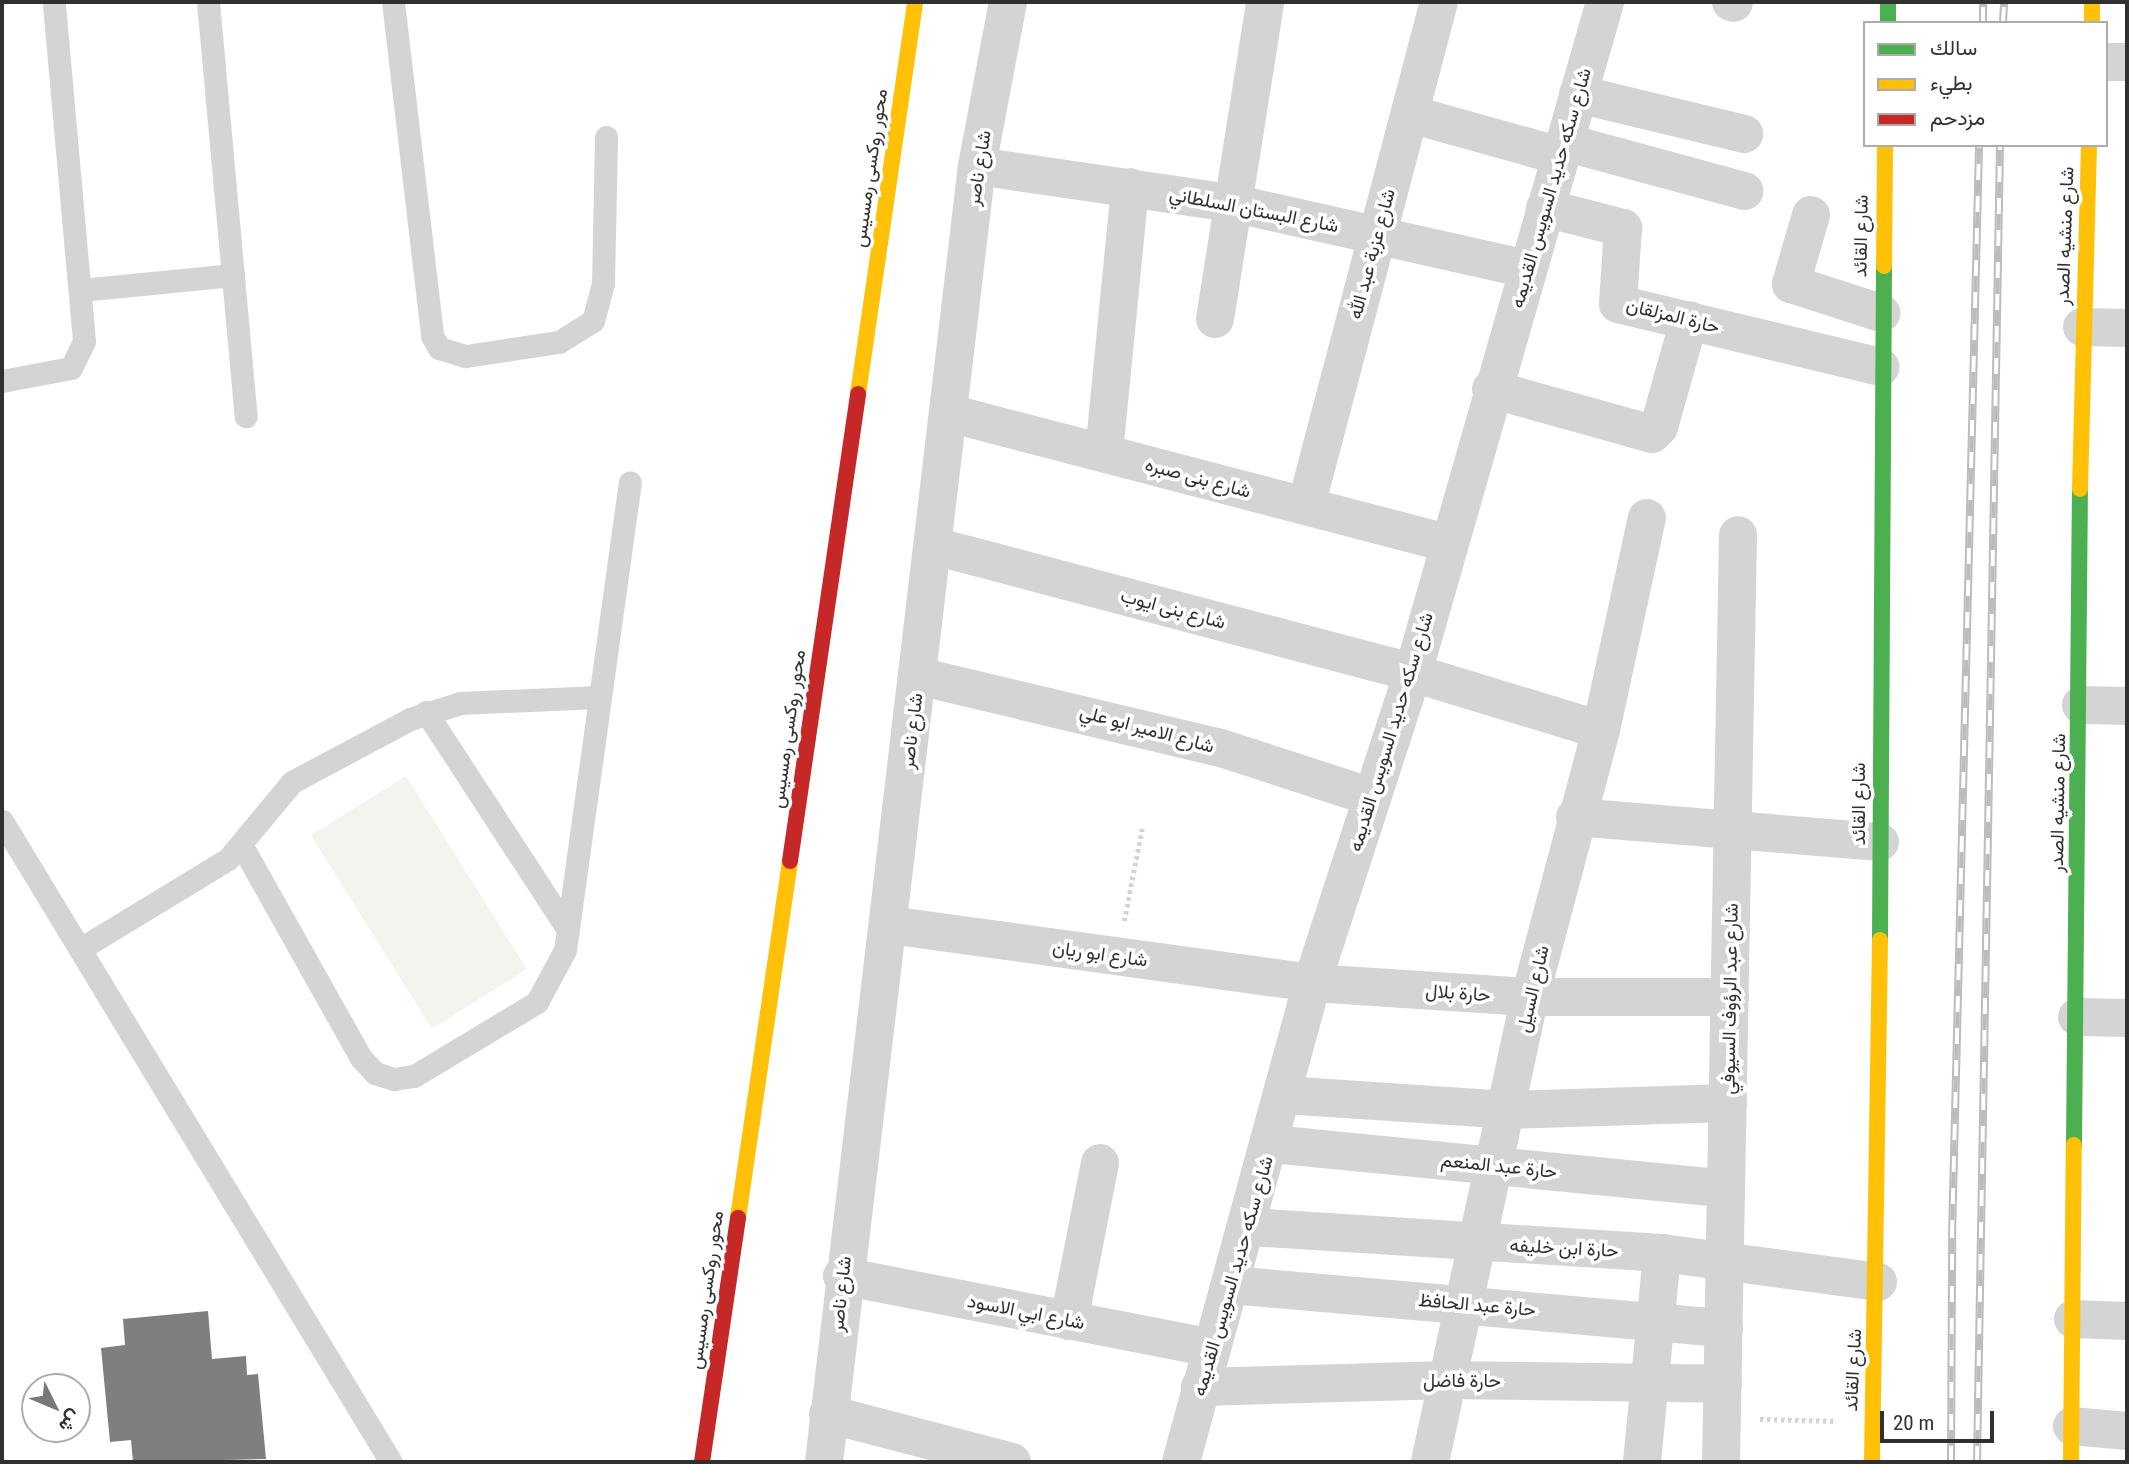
<!DOCTYPE html>
<meta charset="utf-8">
<style>
body{margin:0}
#map{position:relative;width:2129px;height:1464px;overflow:hidden;background:#fff;font-family:"Roboto Condensed",Vazirmatn,sans-serif}
div>[style]{position:absolute}
.green>*{inset:0;background:#f1f5ed;transform-origin:0 0}
.building>*{inset:0;background:#7f7f7f}
.path>*{height:4.5px;margin-top:-2.25px;transform-origin:0;background:repeating-linear-gradient(90deg,#d4d4d4 0 3.5px,transparent 0 7px)}
.lane>*{height:23px;margin:-11.5px;padding:0 11.5px;transform-origin:11.5px;border-radius:11.5px;background:#d4d4d4}
.street>*{height:38px;margin:-19px;padding:0 19px;transform-origin:19px;border-radius:19px;background:#d4d4d4}
.fast>*{height:16px;margin:-8px;padding:0 8px;transform-origin:8px;border-radius:8px;background:#4caf50}
.slow>*{height:16px;margin:-8px;padding:0 8px;transform-origin:8px;border-radius:8px;background:#ffc107}
.jam>*{height:16px;margin:-8px;padding:0 8px;transform-origin:8px;border-radius:8px;background:#c62828}
.rail>*{height:8px;margin-top:-4px;transform-origin:0;background:repeating-linear-gradient(90deg,#fff 0 16px,#bcbcbc 0 32px);box-sizing:border-box;border-block:2px solid #bcbcbc}
span{translate:-50% -50%;white-space:nowrap;text-align:center;line-height:1.15;-webkit-text-stroke:7px #fff;paint-order:stroke}
.street-label{font-size:19px;color:#303030}
.frame{position:absolute;inset:0;border:4px solid #303030;pointer-events:none}
.legend{position:absolute;left:1863px;top:21px;width:245px;height:126px;box-sizing:border-box;background:#fff;border:2px solid #acacac;margin:0;padding:9px 12px;list-style:none;font-size:21px;color:#303030}
.legend li{display:flex;align-items:center;gap:14px;height:35px}
.legend b{width:35px;border:2px solid #acacac}
.north{position:absolute;left:21px;top:1373px;width:70px;height:70px;box-sizing:border-box;background:#fff;border:2px solid #acacac;border-radius:50%;rotate:133deg;font-size:19px;font-weight:700;line-height:28px;text-align:center;color:#303030}
.north::after{content:'';display:block;margin:auto;width:24px;height:32px;background:#787878;clip-path:polygon(50% 0,100% 100%,50% 72%,0 100%)}
.scale{position:absolute;left:1880px;top:1411px;width:114px;height:32px;box-sizing:border-box;border:4px solid #303030;border-top:0;padding-left:9px;font-size:21px;line-height:24px;white-space:nowrap;color:#303030;-webkit-text-stroke:5px #fff;paint-order:stroke}
</style>
<div id="map">
<div class="green">
<div style="left:406px;top:776px;width:228px;height:112px;rotate:58deg"></div>
</div>
<div class="building">
<div style="clip-path:polygon(208px 1311px,212px 1359px,246px 1356px,247px 1375px,258px 1374px,266px 1459px,133px 1462px,131px 1440px,110px 1442px,101px 1348px,125px 1345px,123px 1319px)"></div>
</div>
<div class="path">
<div style="left:1124px;top:921px;width:94px;rotate:-78.9deg"></div>
<div style="left:1760px;top:1419px;width:76px;rotate:1.5deg"></div>
</div>
<div class="lane">
<div style="left:208px;top:2px;width:416px;rotate:84.8deg"></div>
<div style="left:393px;top:2px;width:336px;rotate:83.3deg"></div>
<div style="left:432px;top:336px;width:14px;rotate:60deg"></div>
<div style="left:439px;top:348px;width:28px;rotate:17deg"></div>
<div style="left:466px;top:356px;width:94px;rotate:-8.6deg"></div>
<div style="left:559px;top:342px;width:40px;rotate:-32deg"></div>
<div style="left:593px;top:321px;width:39px;rotate:-75deg"></div>
<div style="left:603px;top:283px;width:146px;rotate:-88.8deg"></div>
<div style="left:81px;top:290px;width:153px;rotate:-5.6deg"></div>
<div style="left:2px;top:381px;width:70px;rotate:-10.7deg"></div>
<div style="left:71px;top:368px;width:30px;rotate:-64deg"></div>
<div style="left:84px;top:341px;width:340px;rotate:-95.1deg"></div>
<div style="left:426px;top:712px;width:260px;rotate:56.9deg"></div>
<div style="left:2px;top:821px;width:750px;rotate:58.75deg"></div>
<div style="left:242px;top:846px;width:243px;rotate:60.7deg"></div>
<div style="left:361px;top:1058px;width:21px;rotate:47deg"></div>
<div style="left:375px;top:1073px;width:20px;rotate:18deg"></div>
<div style="left:394px;top:1079px;width:20px;rotate:-9deg"></div>
<div style="left:414px;top:1076px;width:144px;rotate:-31deg"></div>
<div style="left:537px;top:1002px;width:59px;rotate:-61.7deg"></div>
<div style="left:565px;top:950px;width:472px;rotate:-82.1deg"></div>
<div style="left:80px;top:949px;width:173px;rotate:-31.3deg"></div>
<div style="left:228px;top:859px;width:100px;rotate:-50.3deg"></div>
<div style="left:292px;top:782px;width:134px;rotate:-28.1deg"></div>
<div style="left:410px;top:719px;width:52px;rotate:-17.7deg"></div>
<div style="left:460px;top:703px;width:139px;rotate:-2.5deg"></div>
</div>
<div class="street">
<div style="left:1731px;top:2px;width:3px;rotate:18deg"></div>
<div style="left:2106px;top:62px;width:21px"></div>
<div style="left:1578px;top:94px;width:171px;rotate:13.5deg"></div>
<div style="left:1410px;top:114px;width:156px;rotate:15.6deg"></div>
<div style="left:1564px;top:142px;width:187px;rotate:15.2deg"></div>
<div style="left:977px;top:166px;width:258px;rotate:8.3deg"></div>
<div style="left:1232px;top:203px;width:302px;rotate:12.6deg"></div>
<div style="left:1545px;top:208px;width:81px;rotate:14.4deg"></div>
<div style="left:1623px;top:228px;width:76px;rotate:93.8deg"></div>
<div style="left:1618px;top:304px;width:270px;rotate:13.5deg"></div>
<div style="left:1811px;top:215px;width:72px;rotate:106.2deg"></div>
<div style="left:1791px;top:284px;width:95px;rotate:17.9deg"></div>
<div style="left:1215px;top:319px;width:321px;rotate:-81deg"></div>
<div style="left:2082px;top:327px;width:45px;rotate:1.3deg"></div>
<div style="left:1491px;top:389px;width:167px;rotate:15.6deg"></div>
<div style="left:1652px;top:434px;width:10px;rotate:-45deg"></div>
<div style="left:1659px;top:427px;width:111px;rotate:-74.3deg"></div>
<div style="left:949px;top:413px;width:515px;rotate:14.63deg"></div>
<div style="left:1104px;top:453px;width:267px;rotate:-84.4deg"></div>
<div style="left:1306px;top:506px;width:521px;rotate:-75.22deg"></div>
<div style="left:934px;top:546px;width:496px;rotate:14.8deg"></div>
<div style="left:1413px;top:673px;width:196px;rotate:16.9deg"></div>
<div style="left:918px;top:676px;width:311px;rotate:13.4deg"></div>
<div style="left:1221px;top:748px;width:159px;rotate:18deg"></div>
<div style="left:2081px;top:705px;width:46px;rotate:1.2deg"></div>
<div style="left:1575px;top:817px;width:306px;rotate:4.7deg"></div>
<div style="left:889px;top:925px;width:427px;rotate:7.8deg"></div>
<div style="left:1312px;top:983px;width:218px;rotate:3.7deg"></div>
<div style="left:1530px;top:997px;width:200px"></div>
<div style="left:2077px;top:1017px;width:50px;rotate:1.1deg"></div>
<div style="left:1284px;top:1095px;width:224px;rotate:3.8deg"></div>
<div style="left:1507px;top:1110px;width:221px;rotate:-1.8deg"></div>
<div style="left:1271px;top:1144px;width:457px;rotate:5.6deg"></div>
<div style="left:1249px;top:1227px;width:414px;rotate:3.6deg"></div>
<div style="left:1662px;top:1253px;width:218px;rotate:7.6deg"></div>
<div style="left:842px;top:1276px;width:376px;rotate:11deg"></div>
<div style="left:1230px;top:1285px;width:496px;rotate:5deg"></div>
<div style="left:2073px;top:1319px;width:54px;rotate:2.1deg"></div>
<div style="left:1069px;top:1321px;width:161px;rotate:-78.9deg"></div>
<div style="left:1200px;top:1387px;width:249px;rotate:-1.6deg"></div>
<div style="left:1449px;top:1380px;width:274px;rotate:0.8deg"></div>
<div style="left:828px;top:1414px;width:190px;rotate:14.6deg"></div>
<div style="left:2072px;top:1426px;width:55px;rotate:5.2deg"></div>
<div style="left:824px;top:1462px;width:1305px;rotate:-83.27deg"></div>
<div style="left:977px;top:166px;width:167px;rotate:-79.3deg"></div>
<div style="left:1181px;top:1462px;width:497px;rotate:-74.7deg"></div>
<div style="left:1312px;top:983px;width:326px;rotate:-72deg"></div>
<div style="left:1413px;top:673px;width:698px;rotate:-74.03deg"></div>
<div style="left:1430px;top:1462px;width:476px;rotate:-77.9deg"></div>
<div style="left:1530px;top:997px;width:276px;rotate:-75.1deg"></div>
<div style="left:1601px;top:730px;width:217px;rotate:-77.8deg"></div>
<div style="left:1642px;top:1462px;width:210px;rotate:-84.5deg"></div>
<div style="left:1721px;top:1462px;width:927px;rotate:-88.95deg"></div>
</div>
<div class="fast">
<div style="left:1888px;top:2px;width:21px;rotate:90deg"></div>
<div style="left:1880px;top:940px;width:674px;rotate:-89.66deg"></div>
<div style="left:2074px;top:1145px;width:656px;rotate:-89.48deg"></div>
</div>
<div class="slow">
<div style="left:2092px;top:2px;width:21px;rotate:90deg"></div>
<div style="left:1884px;top:266px;width:121px;rotate:-89.5deg"></div>
<div style="left:858px;top:394px;width:396px;rotate:-81.7deg"></div>
<div style="left:2080px;top:489px;width:344px;rotate:-88.5deg"></div>
<div style="left:738px;top:1218px;width:361px;rotate:-81.7deg"></div>
<div style="left:1872px;top:1462px;width:522px;rotate:-89.12deg"></div>
<div style="left:2071px;top:1462px;width:317px;rotate:-89.5deg"></div>
</div>
<div class="jam">
<div style="left:790px;top:861px;width:472px;rotate:-81.7deg"></div>
<div style="left:702px;top:1462px;width:247px;rotate:-81.6deg"></div>
</div>
<div class="rail">
<div style="left:1983px;top:23px;width:21px;rotate:-90deg"></div>
<div style="left:2003px;top:23px;width:21px;rotate:-87deg"></div>
<div style="left:1951px;top:1462px;width:226px;rotate:-89.7deg"></div>
<div style="left:1952px;top:1236px;width:1091px;rotate:-88.58deg"></div>
<div style="left:1977px;top:1462px;width:1317px;rotate:-89deg"></div>
</div>
<div class="street-label">
<span style="left:870px;top:168px;rotate:-82deg">محور روكسى رمسيس</span>
<span style="left:979px;top:168px;rotate:-81deg">شارع ناصر</span>
<span style="left:1551px;top:188px;rotate:-74deg">شارع سكه حديد السويس القديمه</span>
<span style="left:1254px;top:210px;rotate:11deg">شارع البستان السلطاني</span>
<span style="left:1861px;top:236px;rotate:-89deg">شارع القائد</span>
<span style="left:2065px;top:236px;rotate:-88deg">شارع منشيه الصدر</span>
<span style="left:1372px;top:254px;rotate:-75deg">شارع عزبة عبد الله</span>
<span style="left:1673px;top:316px;rotate:14deg">حارة المزلقان</span>
<span style="left:1198px;top:478px;rotate:15deg">شارع بنى صبره</span>
<span style="left:1173px;top:609px;rotate:15deg">شارع بنى ايوب</span>
<span style="left:788px;top:729px;rotate:-82deg">محور روكسى رمسيس</span>
<span style="left:1147px;top:729px;rotate:15deg">شارع الامير ابو علي</span>
<span style="left:912px;top:731px;rotate:-83deg">شارع ناصر</span>
<span style="left:1391px;top:732px;rotate:-73deg">شارع سكه حديد السويس القديمه</span>
<span style="left:2058px;top:803px;rotate:-89deg">شارع منشيه الصدر</span>
<span style="left:1859px;top:804px;rotate:-90deg">شارع القائد</span>
<span style="left:1100px;top:954px;rotate:8deg">شارع ابو ريان</span>
<span style="left:1533px;top:989px;rotate:-77deg">شارع السيل</span>
<span style="left:1458px;top:993px;rotate:4deg">حارة بلال</span>
<span style="left:1730px;top:999px;rotate:-89deg">شارع عبد الرؤوف السيوفي</span>
<span style="left:1499px;top:1166px;rotate:6deg">حارة عبد المنعم</span>
<span style="left:1564px;top:1248px;rotate:3deg">حارة ابن خليفه</span>
<span style="left:1233px;top:1276px;rotate:-74deg">شارع سكه حديد السويس القديمه</span>
<span style="left:706px;top:1290px;rotate:-82deg">محور روكسى رمسيس</span>
<span style="left:841px;top:1294px;rotate:-84deg">شارع ناصر</span>
<span style="left:1477px;top:1305px;rotate:5deg">حارة عبد الحافظ</span>
<span style="left:1026px;top:1312px;rotate:11deg">شارع ابي الاسود</span>
<span style="left:1853px;top:1370px;rotate:-87deg">شارع القائد</span>
<span style="left:1462px;top:1381px">حارة فاضل</span>
</div>
<div class="frame"></div>
<ul class="legend">
<li><b style="height:9px;background:#4caf50"></b>سالك</li>
<li><b style="height:9px;background:#ffc107"></b>بطيء</li>
<li><b style="height:9px;background:#c62828"></b>مزدحم</li>
</ul>
<div class="north">ش</div>
<div class="scale">20 m</div>
</div>
